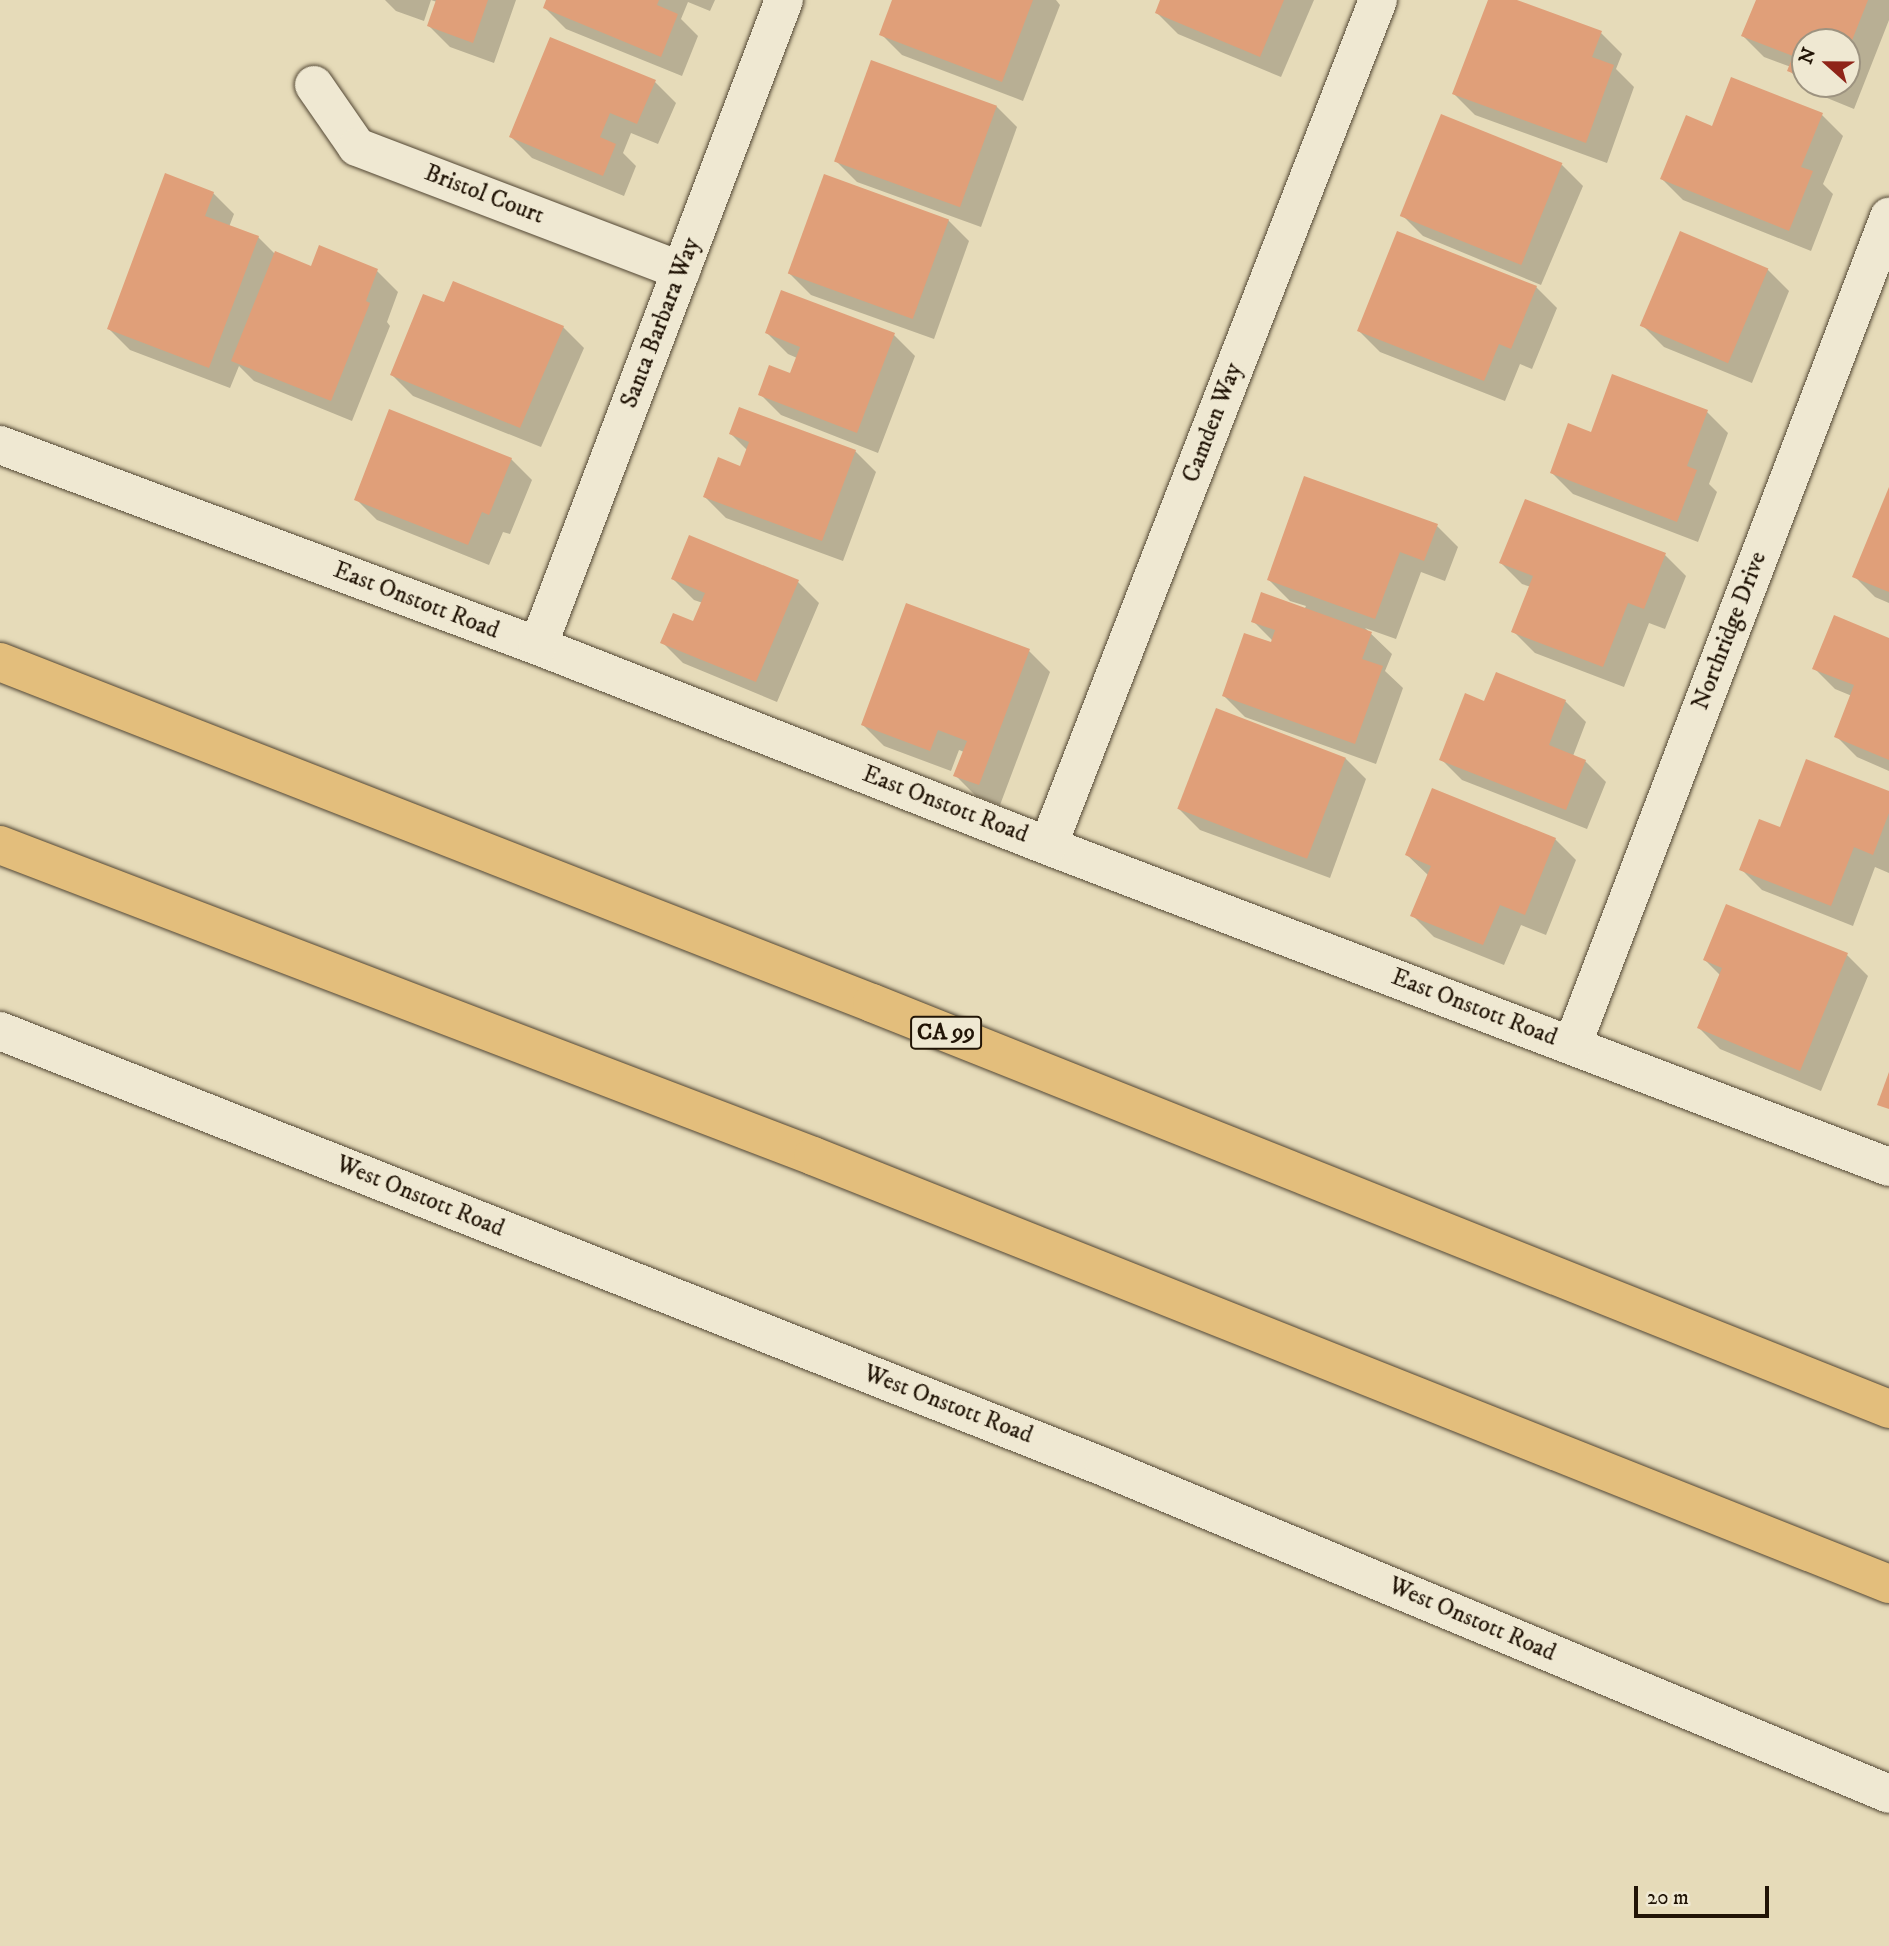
<!DOCTYPE html>
<style>
body{margin:0}
#map{position:relative;width:1889px;height:1946px;overflow:hidden;background:#e6dbb9;font-family:"IM FELL DW Pica",serif}
div>[style]{position:absolute}
.shadow>*{inset:0;background:#0003}
.building>*{inset:0;background:#e09f79;transform-origin:0 0}
.roads{filter:drop-shadow(0 0 2px #524633) drop-shadow(0 0 2px #524633)}
.minor>*{height:38px;margin:-19px;padding:0 19px;transform-origin:19px;border-radius:19px;background:#efe8d2}
.highway>*{height:38px;margin:-19px;padding:0 19px;transform-origin:19px;border-radius:19px;background:#e3be7c}
span{translate:-50% -50%;white-space:nowrap;text-align:center;line-height:1.15;-webkit-text-stroke:6px #efe8d2;paint-order:stroke}
.shield-label span{padding:2px 5px;background:#efe8d2;border:2px solid;border-radius:5px;-webkit-text-stroke-width:0}
.shield-label{font-size:23px;color:#211406;font-weight:700}
.street-label{font-size:24px;color:#211406}
.north{position:absolute;left:1791px;top:28px;width:70px;height:70px;box-sizing:border-box;background:#efe8d2;border:2px solid #9d9380;border-radius:50%;rotate:291deg;font-size:19px;font-weight:700;line-height:28px;text-align:center;color:#211406}
.north::after{content:'';display:block;margin:auto;width:24px;height:32px;background:#8f2418;clip-path:polygon(50% 0,100% 100%,50% 72%,0 100%)}
.scale{position:absolute;left:1634px;top:1886px;width:135px;height:32px;box-sizing:border-box;border:4px solid #211406;border-top:0;padding-left:9px;font-size:21px;line-height:24px;white-space:nowrap;color:#211406;-webkit-text-stroke:5px #efe8d2;paint-order:stroke}
</style>
<div id="map">
<div class="shadow">
<div style="clip-path:polygon(385px 0,516px 0,494px 63px,450px 47px,429px 26px,437px 2px,431px 0,424px 21px,396px 11px)"></div>
<div style="clip-path:polygon(548px 0,715px 0,710px 11px,688px 2px,681px 19px,698px 36px,682px 76px,566px 29px,545px 8px)"></div>
<div style="clip-path:polygon(894px 0,1056px 0,1060px 5px,1023px 101px,902px 55px,881px 34px)"></div>
<div style="clip-path:polygon(1162px 0,1314px 0,1281px 77px,1178px 34px,1157px 13px)"></div>
<div style="clip-path:polygon(1490px 0,1512px 0,1601px 33px,1622px 54px,1616px 69px,1634px 87px,1607px 163px,1475px 115px,1454px 94px)"></div>
<div style="clip-path:polygon(evenodd,1757px 0,1889px 0,1889px 20px,1854px 109px,1810px 91px,1789px 70px,1791px 67px,1764px 57px,1743px 36px,1757px 0,1805px 42px,1847px 42px,1847px 84px,1805px 84px,1805px 42px)"></div>
<div style="clip-path:polygon(655px 82px,676px 103px,658px 144px,631px 133px,623px 153px,636px 166px,624px 196px,532px 158px,511px 137px)"></div>
<div style="clip-path:polygon(996px 106px,1017px 127px,981px 227px,857px 182px,836px 161px)"></div>
<div style="clip-path:polygon(1822px 115px,1843px 136px,1823px 184px,1833px 194px,1811px 251px,1683px 200px,1662px 179px,1713px 128px)"></div>
<div style="clip-path:polygon(1562px 165px,1583px 186px,1541px 285px,1423px 236px,1402px 215px)"></div>
<div style="clip-path:polygon(213px 193px,234px 214px,229px 227px,258px 237px,276px 255px,312px 268px,320px 247px,377px 271px,398px 292px,387px 322px,390px 326px,352px 421px,254px 381px,239px 366px,230px 388px,130px 350px,109px 329px)"></div>
<div style="clip-path:polygon(948px 220px,969px 241px,934px 339px,811px 295px,790px 274px)"></div>
<div style="clip-path:polygon(1681px 234px,1768px 270px,1789px 291px,1752px 383px,1664px 347px,1643px 326px)"></div>
<div style="clip-path:polygon(1536px 287px,1557px 308px,1532px 369px,1520px 364px,1505px 401px,1380px 352px,1359px 331px)"></div>
<div style="clip-path:polygon(445px 305px,563px 327px,584px 348px,541px 447px,413px 396px,392px 375px)"></div>
<div style="clip-path:polygon(767px 333px,894px 335px,915px 356px,878px 453px,781px 415px,760px 394px,791px 375px,797px 358px,788px 354px)"></div>
<div style="clip-path:polygon(1613px 376px,1707px 412px,1728px 433px,1709px 484px,1717px 492px,1698px 542px,1573px 494px,1552px 473px,1592px 434px)"></div>
<div style="clip-path:polygon(731px 434px,855px 451px,876px 472px,843px 561px,726px 518px,705px 497px,741px 468px,748px 451px)"></div>
<div style="clip-path:polygon(511px 459px,532px 480px,510px 534px,503px 532px,489px 565px,377px 520px,356px 499px)"></div>
<div style="clip-path:polygon(1889px 492px,1889px 603px,1875px 597px,1854px 576px)"></div>
<div style="clip-path:polygon(1437px 526px,1458px 547px,1445px 581px,1421px 572px,1396px 639px,1365px 628px,1392px 654px,1385px 671px,1403px 688px,1376px 764px,1245px 717px,1224px 696px,1272px 645px,1273px 641px,1253px 621px,1304px 610px,1306px 606px,1290px 601px,1269px 580px)"></div>
<div style="clip-path:polygon(1665px 555px,1686px 576px,1665px 629px,1649px 623px,1624px 687px,1535px 653px,1514px 632px,1531px 587px,1522px 584px,1501px 563px)"></div>
<div style="clip-path:polygon(673px 579px,798px 582px,819px 603px,777px 702px,683px 663px,662px 642px,694px 624px,703px 603px,694px 600px)"></div>
<div style="clip-path:polygon(1889px 640px,1889px 771px,1857px 757px,1836px 736px,1852px 696px,1835px 689px,1814px 668px)"></div>
<div style="clip-path:polygon(1029px 651px,1050px 672px,1000px 805px,976px 796px,955px 775px,964px 752px,959px 750px,951px 771px,884px 746px,863px 725px)"></div>
<div style="clip-path:polygon(1565px 701px,1586px 722px,1573px 756px,1585px 761px,1606px 782px,1587px 829px,1462px 780px,1441px 759px,1485px 703px)"></div>
<div style="clip-path:polygon(1345px 758px,1366px 779px,1330px 878px,1200px 830px,1179px 809px)"></div>
<div style="clip-path:polygon(1889px 793px,1889px 873px,1875px 867px,1853px 926px,1762px 890px,1741px 869px,1781px 829px)"></div>
<div style="clip-path:polygon(1555px 839px,1576px 860px,1546px 935px,1521px 925px,1504px 965px,1434px 937px,1413px 916px,1429px 876px,1407px 855px)"></div>
<div style="clip-path:polygon(1847px 955px,1868px 976px,1821px 1091px,1720px 1049px,1699px 1028px,1720px 975px,1705px 960px)"></div>
</div>
<div class="building">
<div style="clip-path:polygon(436px 0,488px 0,473px 43px,427px 26px)"></div>
<div style="clip-path:polygon(546px 0,659px 0,657px 5px,678px 14px,661px 57px,543px 8px)"></div>
<div style="clip-path:polygon(892px 0,1033px 0,1002px 82px,879px 35px)"></div>
<div style="clip-path:polygon(1160px 0,1284px 0,1260px 57px,1155px 13px)"></div>
<div style="clip-path:polygon(1488px 0,1517px 0,1602px 31px,1592px 57px,1614px 65px,1586px 143px,1452px 94px)"></div>
<div style="clip-path:polygon(1756px 0,1868px 0,1847px 53px,1847px 42px,1805px 42px,1805px 78px,1787px 71px,1793px 56px,1741px 36px)"></div>
<div style="clip-path:polygon(550px 37px,656px 80px,637px 124px,610px 113px,600px 137px,616px 144px,603px 176px,509px 137px)"></div>
<div style="left:871px;top:60px;width:134px;height:108px;rotate:20deg"></div>
<div style="clip-path:polygon(1731px 77px,1823px 113px,1801px 167px,1813px 171px,1789px 231px,1660px 179px,1686px 115px,1712px 126px)"></div>
<div style="left:1441px;top:114px;width:131px;height:110px;rotate:22deg"></div>
<div style="clip-path:polygon(165px 173px,214px 192px,205px 216px,259px 236px,209px 368px,107px 329px)"></div>
<div style="left:824px;top:174px;width:133px;height:106px;rotate:20deg"></div>
<div style="clip-path:polygon(1397px 231px,1537px 286px,1511px 349px,1499px 344px,1484px 381px,1357px 331px)"></div>
<div style="left:1680px;top:231px;width:96px;height:103px;rotate:23deg"></div>
<div style="clip-path:polygon(319px 245px,378px 269px,366px 301px,370px 303px,331px 401px,231px 361px,275px 251px,311px 266px)"></div>
<div style="clip-path:polygon(453px 281px,564px 326px,520px 428px,390px 375px,423px 294px,444px 302px)"></div>
<div style="clip-path:polygon(781px 290px,895px 333px,857px 433px,758px 395px,769px 365px,790px 373px,800px 347px,765px 333px)"></div>
<div style="clip-path:polygon(1612px 374px,1708px 410px,1687px 466px,1697px 470px,1677px 522px,1550px 473px,1568px 423px,1591px 432px)"></div>
<div style="clip-path:polygon(739px 407px,856px 450px,822px 541px,703px 497px,718px 457px,740px 466px,749px 442px,729px 434px)"></div>
<div style="clip-path:polygon(389px 409px,512px 458px,489px 515px,482px 512px,468px 545px,354px 500px)"></div>
<div style="clip-path:polygon(1304px 476px,1438px 524px,1424px 561px,1400px 552px,1375px 619px,1267px 580px)"></div>
<div style="clip-path:polygon(1889px 487px,1889px 592px,1852px 577px)"></div>
<div style="clip-path:polygon(1525px 499px,1666px 553px,1644px 609px,1628px 603px,1603px 667px,1511px 632px,1533px 576px,1499px 563px)"></div>
<div style="clip-path:polygon(689px 535px,799px 580px,756px 682px,660px 643px,673px 613px,693px 621px,705px 593px,671px 579px)"></div>
<div style="clip-path:polygon(1261px 592px,1372px 632px,1362px 659px,1383px 666px,1355px 744px,1222px 696px,1244px 633px,1271px 642px,1275px 630px,1251px 622px)"></div>
<div style="clip-path:polygon(906px 603px,1030px 649px,979px 785px,953px 776px,967px 741px,938px 730px,930px 751px,861px 725px)"></div>
<div style="clip-path:polygon(1834px 615px,1889px 638px,1889px 760px,1834px 737px,1854px 685px,1812px 669px)"></div>
<div style="clip-path:polygon(1496px 672px,1566px 700px,1549px 745px,1586px 760px,1566px 810px,1439px 760px,1465px 693px,1484px 701px)"></div>
<div style="left:1216px;top:708px;width:139px;height:108px;rotate:21deg"></div>
<div style="clip-path:polygon(1806px 759px,1889px 791px,1889px 813px,1873px 855px,1854px 847px,1831px 906px,1739px 870px,1759px 819px,1780px 827px)"></div>
<div style="clip-path:polygon(1432px 788px,1556px 838px,1525px 915px,1500px 905px,1483px 945px,1410px 916px,1431px 866px,1405px 855px)"></div>
<div style="clip-path:polygon(1726px 904px,1848px 953px,1800px 1071px,1697px 1028px,1722px 968px,1703px 960px)"></div>
<div style="clip-path:polygon(1889px 1072px,1889px 1109px,1877px 1105px)"></div>
</div>
<div class="roads">
<div class="minor">
<div style="left:314px;top:85px;width:75px;rotate:55.3deg"></div>
<div style="left:357px;top:147px;width:347px;rotate:20.9deg"></div>
<div style="left:0;top:445px;width:574px;rotate:20.49deg"></div>
<div style="left:538px;top:646px;width:548px;rotate:21.41deg"></div>
<div style="left:1048px;top:846px;width:900px;rotate:20.89deg"></div>
<div style="left:538px;top:646px;width:691px;rotate:-69.15deg"></div>
<div style="left:1048px;top:846px;width:908px;rotate:-68.69deg"></div>
<div style="left:0;top:1031px;width:1187px;rotate:21.55deg"></div>
<div style="left:1104px;top:1467px;width:850px;rotate:22.61deg"></div>
<div style="left:1572px;top:1046px;width:888px;rotate:-69.07deg"></div>
</div>
<div class="highway">
<div style="left:0;top:662px;width:936px;rotate:21.36deg"></div>
<div style="left:872px;top:1003px;width:1095px;rotate:21.76deg"></div>
<div style="left:0;top:845px;width:870px;rotate:20.93deg"></div>
<div style="left:813px;top:1156px;width:1158px;rotate:21.69deg"></div>
</div>
</div>
<div class="shield-label">
<span style="left:946px;top:1033px">CA 99</span>
</div>
<div class="street-label">
<span style="left:484px;top:195px;rotate:21deg">Bristol Court</span>
<span style="left:661px;top:323px;rotate:-69deg">Santa Barbara Way</span>
<span style="left:1213px;top:423px;rotate:-69deg">Camden Way</span>
<span style="left:416px;top:601px;rotate:21deg">East Onstott Road</span>
<span style="left:1730px;top:631px;rotate:-69deg">Northridge Drive</span>
<span style="left:945px;top:805px;rotate:21deg">East Onstott Road</span>
<span style="left:1474px;top:1008px;rotate:21deg">East Onstott Road</span>
<span style="left:420px;top:1197px;rotate:22deg">West Onstott Road</span>
<span style="left:948px;top:1405px;rotate:21deg">West Onstott Road</span>
<span style="left:1472px;top:1620px;rotate:23deg">West Onstott Road</span>
</div>
<div class="north">N</div>
<div class="scale">20 m</div>
</div>
